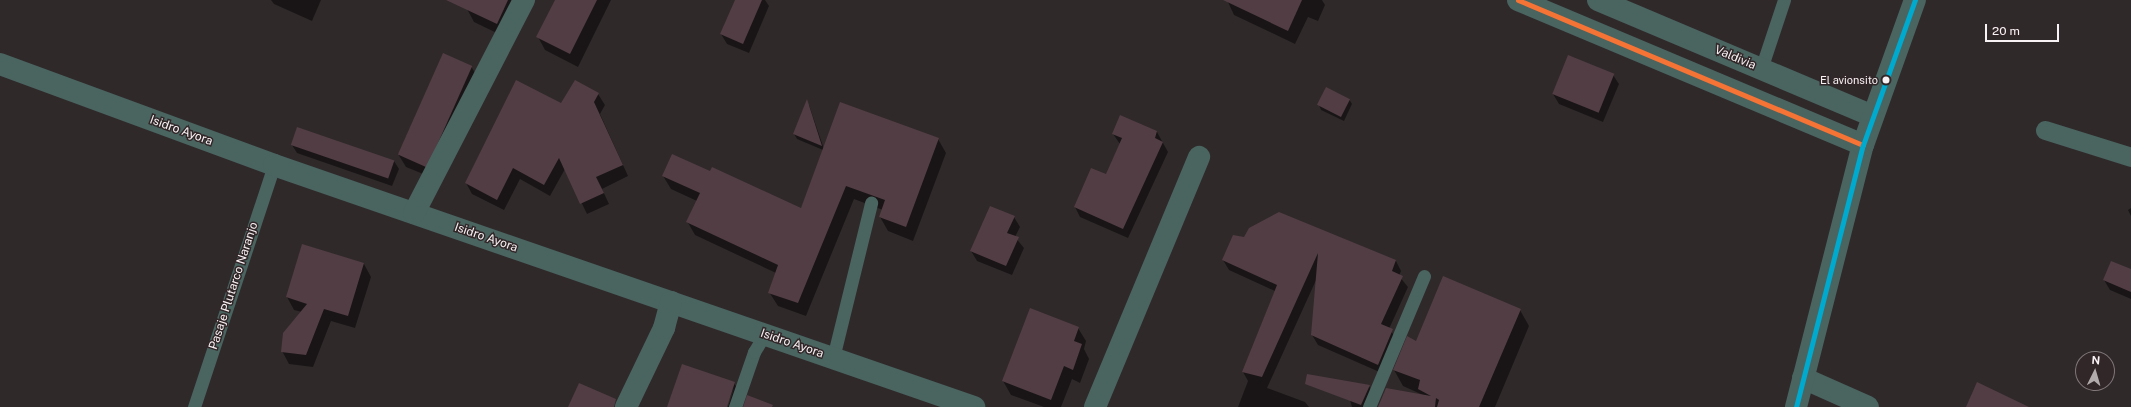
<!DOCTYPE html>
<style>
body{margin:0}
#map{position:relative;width:2131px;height:407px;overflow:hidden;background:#2f292a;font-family:"Public Sans",sans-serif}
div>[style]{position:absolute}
.shadow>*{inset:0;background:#0007}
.building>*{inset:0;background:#523d44;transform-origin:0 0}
.service>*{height:13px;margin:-6.5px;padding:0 6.5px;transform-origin:6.5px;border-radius:6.5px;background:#4a6460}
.pedestrian>*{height:19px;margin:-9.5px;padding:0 9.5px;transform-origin:9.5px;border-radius:9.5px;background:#4a6460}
.minor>*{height:22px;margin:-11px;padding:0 11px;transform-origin:11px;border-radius:11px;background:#4a6460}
.tertiary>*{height:22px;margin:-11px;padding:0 11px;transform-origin:11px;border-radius:11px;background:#4a6460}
.bus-1>*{height:5px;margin:-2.5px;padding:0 2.5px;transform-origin:2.5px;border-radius:2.5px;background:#f57335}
.bus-2>*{height:5px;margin:-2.5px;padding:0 2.5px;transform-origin:2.5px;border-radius:2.5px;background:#00a9ce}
.dots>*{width:11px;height:11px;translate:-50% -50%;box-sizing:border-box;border:2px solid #312729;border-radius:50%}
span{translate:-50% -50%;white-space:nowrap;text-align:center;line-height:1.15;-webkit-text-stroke:3px #312729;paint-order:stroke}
.bus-label{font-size:11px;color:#f9f2f4}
.right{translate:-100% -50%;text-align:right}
.street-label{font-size:12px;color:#f9f2f4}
.north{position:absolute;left:2075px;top:351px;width:40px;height:40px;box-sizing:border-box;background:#312729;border:1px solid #81787a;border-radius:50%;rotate:5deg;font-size:11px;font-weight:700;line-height:16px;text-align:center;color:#f9f2f4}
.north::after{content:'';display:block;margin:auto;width:14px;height:18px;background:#b2acad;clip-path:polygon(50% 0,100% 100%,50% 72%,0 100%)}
.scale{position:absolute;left:1985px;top:24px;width:74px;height:18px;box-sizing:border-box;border:2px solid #f9f2f4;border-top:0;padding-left:5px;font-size:12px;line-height:14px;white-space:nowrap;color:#f9f2f4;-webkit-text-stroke:3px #312729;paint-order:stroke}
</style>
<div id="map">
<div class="shadow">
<div style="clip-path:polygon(271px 0,321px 0,312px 21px,274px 4px)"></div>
<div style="clip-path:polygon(471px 0,522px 0,505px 37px,474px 22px,467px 9px)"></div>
<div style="clip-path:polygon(556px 0,611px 0,578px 67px,545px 50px,538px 37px)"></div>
<div style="clip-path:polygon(736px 0,765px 0,769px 6px,749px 53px,727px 44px,721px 34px)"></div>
<div style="clip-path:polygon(1227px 0,1322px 0,1325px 5px,1318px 21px,1308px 17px,1295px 44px,1234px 15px)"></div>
<div style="clip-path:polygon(471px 66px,479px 80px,433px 178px,406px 167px,398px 154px)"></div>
<div style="clip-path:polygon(1613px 75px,1619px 84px,1603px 122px,1559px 104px,1553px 94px)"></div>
<div style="clip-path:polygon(598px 94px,605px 105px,600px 114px,628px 176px,602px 189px,609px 204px,587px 214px,565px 169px,550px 196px,520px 179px,504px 210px,472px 194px,466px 183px,562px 104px)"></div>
<div style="clip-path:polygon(1349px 99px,1352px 104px,1344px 121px,1321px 110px,1319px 105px)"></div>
<div style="clip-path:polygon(809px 105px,824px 149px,938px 139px,946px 153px,913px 241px,888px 231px,880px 217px,883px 210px,854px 199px,806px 316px,778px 306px,769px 292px,776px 273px,695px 235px,687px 221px,697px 201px,671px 189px,663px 176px,801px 210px,823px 150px,797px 139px,794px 134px)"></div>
<div style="clip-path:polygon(1157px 132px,1168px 152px,1128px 238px,1080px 217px,1075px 207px,1092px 169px,1106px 176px,1120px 144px,1113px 134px)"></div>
<div style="clip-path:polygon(292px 145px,394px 161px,399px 169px,392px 186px,297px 153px)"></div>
<div style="clip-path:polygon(2131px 208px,2131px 216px,2128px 210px)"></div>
<div style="clip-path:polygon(1014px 217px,1020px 227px,1015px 237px,1024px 248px,1012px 275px,977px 261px,971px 251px)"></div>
<div style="clip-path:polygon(1234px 236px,1396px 261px,1401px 271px,1399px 276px,1408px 287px,1389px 329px,1398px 340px,1384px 374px,1318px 345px,1312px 335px,1317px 278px,1267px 388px,1305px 402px,1309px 407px,1238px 407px,1248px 381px,1243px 372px,1275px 291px,1229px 270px,1223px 260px)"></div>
<div style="clip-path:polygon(302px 246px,364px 264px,371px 277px,355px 328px,331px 321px,313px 367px,289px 364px,282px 351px,302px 312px,294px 310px,287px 297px)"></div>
<div style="clip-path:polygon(2131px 270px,2131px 299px,2110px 290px,2104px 280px)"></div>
<div style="clip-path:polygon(1520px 310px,1529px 326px,1495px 407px,1379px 407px,1423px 395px,1403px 386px,1394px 370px,1417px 342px)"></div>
<div style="clip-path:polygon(1078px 328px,1086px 341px,1084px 349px,1089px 359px,1080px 383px,1072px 379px,1061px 407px,1044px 407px,1011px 395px,1003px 381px)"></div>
<div style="clip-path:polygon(734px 383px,740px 393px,735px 407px,728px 407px,734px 388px,726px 407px,668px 407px)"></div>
<div style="clip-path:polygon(1369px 386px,1378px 402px,1376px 407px,1352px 407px,1350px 400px)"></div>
</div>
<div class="building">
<div style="clip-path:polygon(446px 0,508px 0,497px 24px)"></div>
<div style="clip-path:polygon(555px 0,597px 0,570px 54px,536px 37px)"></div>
<div style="clip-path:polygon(735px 0,762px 0,743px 44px,720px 34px)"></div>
<div style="clip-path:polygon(1223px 0,1302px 0,1288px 31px)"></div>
<div style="left:443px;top:53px;width:32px;height:111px;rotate:24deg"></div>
<div style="left:1568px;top:55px;width:50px;height:42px;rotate:22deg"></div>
<div style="clip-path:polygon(516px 80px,561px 103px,575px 80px,599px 93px,594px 102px,623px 165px,596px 177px,604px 193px,580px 204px,559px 158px,544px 185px,513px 168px,497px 200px,465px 183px)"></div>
<div style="left:1326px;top:87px;width:27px;height:20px;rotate:27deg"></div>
<div style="clip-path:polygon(807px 99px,822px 146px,793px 134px)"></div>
<div style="clip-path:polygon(840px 102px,939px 138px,906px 227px,879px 217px,885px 200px,846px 186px,798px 303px,768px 293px,778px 265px,686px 222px,700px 193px,662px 176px,672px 154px,710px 171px,712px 167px,801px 208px)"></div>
<div style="clip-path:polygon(1120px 115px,1157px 131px,1155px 138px,1163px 142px,1123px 229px,1074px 207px,1091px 168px,1106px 174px,1122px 138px,1112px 134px)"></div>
<div style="left:297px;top:127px;width:103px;height:19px;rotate:19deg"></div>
<div style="clip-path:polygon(990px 206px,1015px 216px,1007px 233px,1019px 237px,1006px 266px,970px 251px)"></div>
<div style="clip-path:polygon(1279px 212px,1396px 260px,1392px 271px,1403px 276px,1381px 324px,1393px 329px,1378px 365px,1311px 335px,1318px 253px,1262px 377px,1242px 372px,1277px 285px,1222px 260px,1233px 235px,1244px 237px,1249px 228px)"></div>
<div style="clip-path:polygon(302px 244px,364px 263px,348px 316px,324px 309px,306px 355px,281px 352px,283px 333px,307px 304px,286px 297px)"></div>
<div style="clip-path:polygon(2111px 261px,2131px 269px,2131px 292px,2103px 280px)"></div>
<div style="clip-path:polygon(1443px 276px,1521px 309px,1479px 407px,1437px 407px,1439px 400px,1436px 398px,1435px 407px,1378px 407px,1386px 388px,1431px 396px,1418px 389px,1420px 380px,1393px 370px,1407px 336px,1416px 341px)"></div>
<div style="clip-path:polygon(1030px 308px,1079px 327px,1074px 341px,1082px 344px,1073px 370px,1064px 366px,1051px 400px,1002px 381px)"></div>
<div style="clip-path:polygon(682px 364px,735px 382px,727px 407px,667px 407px)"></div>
<div style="clip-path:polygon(1307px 374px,1370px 385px,1361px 405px,1305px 384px)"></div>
<div style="clip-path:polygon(1977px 382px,2029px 407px,1966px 407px)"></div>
<div style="clip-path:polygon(579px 383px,616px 399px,614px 407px,568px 407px)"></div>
<div style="clip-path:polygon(747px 395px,773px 405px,772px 407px,743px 407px)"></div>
</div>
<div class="service">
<div style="left:1761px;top:69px;width:73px;rotate:-71.6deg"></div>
<div style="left:833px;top:358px;width:160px;rotate:-76.2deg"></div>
<div style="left:194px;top:407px;width:255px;rotate:-71.7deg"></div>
<div style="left:735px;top:407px;width:58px;rotate:-70.9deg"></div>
<div style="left:754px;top:352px;width:21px;rotate:-59deg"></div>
<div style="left:1369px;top:407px;width:142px;rotate:-67.2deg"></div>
</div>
<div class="pedestrian">
<div style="left:2045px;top:130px;width:90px;rotate:17.4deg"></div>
</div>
<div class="minor">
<div style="left:1518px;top:0;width:374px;rotate:22.8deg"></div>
<div style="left:1598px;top:0;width:298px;rotate:22.9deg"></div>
<div style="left:0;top:64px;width:292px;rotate:20.2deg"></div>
<div style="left:274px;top:165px;width:741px;rotate:19.07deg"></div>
<div style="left:414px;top:213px;width:240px;rotate:-62.7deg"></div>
<div style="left:1803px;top:378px;width:71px;rotate:24deg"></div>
<div style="left:626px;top:407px;width:88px;rotate:-64.3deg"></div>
<div style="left:664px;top:328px;width:27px;rotate:-75deg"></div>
<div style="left:1095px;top:407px;width:271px;rotate:-67.4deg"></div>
</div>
<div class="tertiary">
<div style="left:1796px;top:407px;width:270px;rotate:-75.7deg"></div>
<div style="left:1863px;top:145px;width:154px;rotate:-70.3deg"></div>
</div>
<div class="bus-1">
<div style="left:1518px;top:0;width:374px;rotate:22.8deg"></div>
</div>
<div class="bus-2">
<div style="left:1796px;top:407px;width:270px;rotate:-75.7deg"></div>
<div style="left:1863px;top:145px;width:154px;rotate:-70.3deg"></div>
</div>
<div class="dots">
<div style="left:1886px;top:80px;background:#f9f2f4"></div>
</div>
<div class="bus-label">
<span class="right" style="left:1878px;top:80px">El avionsito</span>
</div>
<div class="street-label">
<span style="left:1735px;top:58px;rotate:23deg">Valdivia</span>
<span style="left:181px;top:131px;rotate:20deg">Isidro Ayora</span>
<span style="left:486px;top:238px;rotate:19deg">Isidro Ayora</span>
<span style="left:234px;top:286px;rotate:-72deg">Pasaje Plutarco Naranjo</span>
<span style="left:792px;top:344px;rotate:19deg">Isidro Ayora</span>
</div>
<div class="north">N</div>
<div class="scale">20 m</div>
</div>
